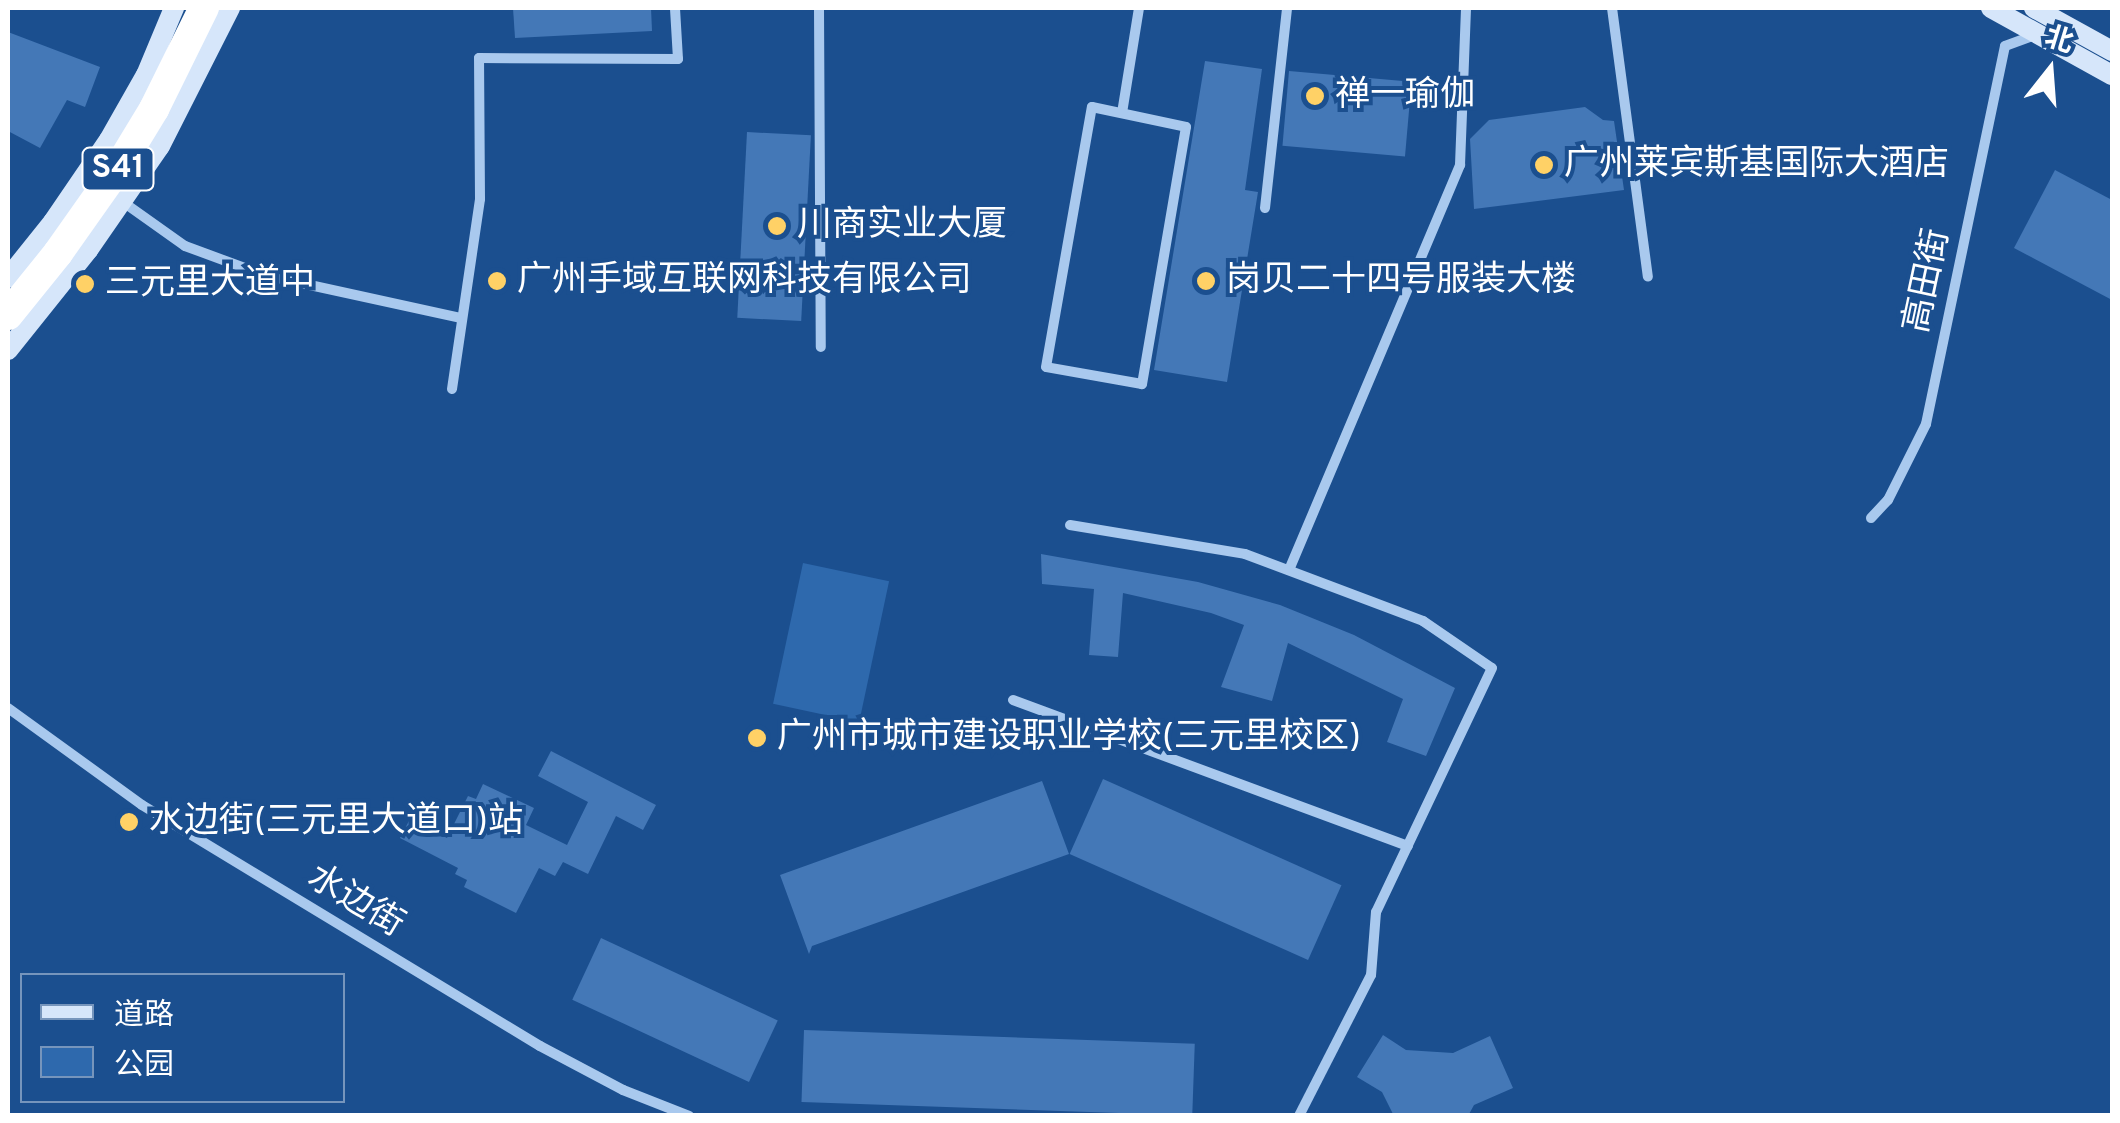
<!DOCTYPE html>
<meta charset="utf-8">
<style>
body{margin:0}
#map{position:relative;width:2120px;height:1123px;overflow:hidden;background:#1b4f8f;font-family:Overpass,"Noto Sans SC",sans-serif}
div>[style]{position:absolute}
.green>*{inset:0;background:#2e69ad;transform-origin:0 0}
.building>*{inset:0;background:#4478b7;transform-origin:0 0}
.minor>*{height:10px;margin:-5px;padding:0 5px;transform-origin:5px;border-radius:5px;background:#a9c9ee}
.secondary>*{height:20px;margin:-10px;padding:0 10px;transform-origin:10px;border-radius:10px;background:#d6e6fa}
.motorway>*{height:30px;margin:-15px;padding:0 15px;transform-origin:15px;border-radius:15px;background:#fff}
.dots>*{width:28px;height:28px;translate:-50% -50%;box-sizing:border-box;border:5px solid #1b4f8f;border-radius:50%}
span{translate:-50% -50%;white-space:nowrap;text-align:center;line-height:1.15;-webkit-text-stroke:8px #1b4f8f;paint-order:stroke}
.shield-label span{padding:2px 8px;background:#1b4f8f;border:2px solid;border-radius:8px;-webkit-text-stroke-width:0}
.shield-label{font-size:32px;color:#fff;font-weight:700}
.poi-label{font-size:35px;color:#fff}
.left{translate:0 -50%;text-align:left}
.street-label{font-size:35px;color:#fff}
.frame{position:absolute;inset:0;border:10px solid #fff;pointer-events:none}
.legend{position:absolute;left:20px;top:973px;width:325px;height:130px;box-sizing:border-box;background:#1b4f8f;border:2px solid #7695bc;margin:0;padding:12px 18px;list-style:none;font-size:30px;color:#fff}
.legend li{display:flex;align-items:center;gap:20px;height:50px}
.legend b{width:50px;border:2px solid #7695bc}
.north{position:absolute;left:2000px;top:20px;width:100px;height:100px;-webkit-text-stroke:8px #1b4f8f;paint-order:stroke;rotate:17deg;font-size:28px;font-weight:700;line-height:40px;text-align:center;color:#fff}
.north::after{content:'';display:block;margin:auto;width:35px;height:45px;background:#fff;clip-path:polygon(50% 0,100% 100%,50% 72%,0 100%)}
</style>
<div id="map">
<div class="green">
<div style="left:803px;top:563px;width:88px;height:144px;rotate:12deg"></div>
</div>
<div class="building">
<div style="clip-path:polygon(513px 8px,651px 8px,652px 31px,515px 38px)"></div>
<div style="clip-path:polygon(8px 32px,100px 67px,85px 107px,67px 100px,40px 148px,8px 131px)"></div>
<div style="clip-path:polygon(1205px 61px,1262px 69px,1245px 190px,1258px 192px,1227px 382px,1154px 370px)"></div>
<div style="left:1289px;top:71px;width:123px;height:75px;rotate:5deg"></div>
<div style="clip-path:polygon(1585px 107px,1603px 120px,1614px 121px,1624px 190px,1474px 209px,1470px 139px,1489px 120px)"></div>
<div style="left:747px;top:132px;width:64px;height:186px;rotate:3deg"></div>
<div style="clip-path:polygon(2055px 170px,2112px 200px,2112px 300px,2014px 248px)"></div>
<div style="clip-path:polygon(1041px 554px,1198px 582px,1280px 605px,1354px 635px,1455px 688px,1426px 756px,1387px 742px,1403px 699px,1288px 643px,1272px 701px,1221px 687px,1244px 625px,1211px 613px,1123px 593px,1118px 657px,1089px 655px,1094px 589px,1042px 584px)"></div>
<div style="clip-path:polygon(551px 751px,656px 805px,643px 830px,616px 816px,588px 874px,563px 862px,555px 876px,539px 868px,516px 913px,464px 887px,467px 880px,455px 874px,458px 868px,400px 838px,410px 819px,447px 838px,468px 796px,476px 799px,483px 784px,534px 808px,526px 825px,567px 845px,588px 802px,538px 776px)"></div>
<div style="left:1103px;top:779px;width:261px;height:82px;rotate:24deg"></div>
<div style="clip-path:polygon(1042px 781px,1069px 854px,812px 946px,809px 954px,780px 875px)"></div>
<div style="left:601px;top:938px;width:195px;height:68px;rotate:25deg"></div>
<div style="left:804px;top:1030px;width:391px;height:72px;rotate:2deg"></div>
<div style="clip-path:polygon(1383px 1035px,1406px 1050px,1453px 1053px,1490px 1036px,1513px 1088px,1474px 1105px,1468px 1116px,1394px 1116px,1382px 1092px,1357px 1077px)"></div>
</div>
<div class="minor">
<div style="left:819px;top:8px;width:339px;rotate:89.7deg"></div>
<div style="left:1612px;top:8px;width:271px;rotate:82.4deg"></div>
<div style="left:1092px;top:107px;width:96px;rotate:12deg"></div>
<div style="left:1186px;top:127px;width:261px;rotate:99.7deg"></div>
<div style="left:1142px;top:384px;width:97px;rotate:-170deg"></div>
<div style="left:1046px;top:367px;width:264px;rotate:-80deg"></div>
<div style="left:1122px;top:113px;width:106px;rotate:-80.8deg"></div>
<div style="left:123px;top:202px;width:76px;rotate:35.4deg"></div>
<div style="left:185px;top:246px;width:84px;rotate:20.2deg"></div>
<div style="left:264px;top:275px;width:202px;rotate:12.3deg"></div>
<div style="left:1265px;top:208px;width:201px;rotate:-83.7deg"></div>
<div style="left:452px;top:389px;width:192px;rotate:-81.6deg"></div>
<div style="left:480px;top:199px;width:141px;rotate:-90.4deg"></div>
<div style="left:479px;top:58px;width:199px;rotate:0.3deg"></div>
<div style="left:678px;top:59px;width:51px;rotate:-93.4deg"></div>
<div style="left:1871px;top:518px;width:25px;rotate:-47deg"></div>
<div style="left:1888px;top:500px;width:85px;rotate:-63.4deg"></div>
<div style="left:1926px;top:424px;width:386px;rotate:-78.2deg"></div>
<div style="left:2005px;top:46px;width:33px;rotate:-20deg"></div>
<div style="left:1070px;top:525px;width:177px;rotate:9.4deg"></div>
<div style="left:1245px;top:554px;width:190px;rotate:20.6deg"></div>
<div style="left:1423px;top:621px;width:83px;rotate:34.3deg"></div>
<div style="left:1492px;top:668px;width:270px;rotate:115.4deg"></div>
<div style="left:1376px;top:912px;width:63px;rotate:94.5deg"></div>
<div style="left:1371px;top:975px;width:158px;rotate:117.1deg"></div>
<div style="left:1289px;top:570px;width:440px;rotate:-67.1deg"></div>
<div style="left:1460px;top:165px;width:157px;rotate:-87.8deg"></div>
<div style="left:1013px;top:700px;width:421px;rotate:20.3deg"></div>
<div style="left:8px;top:708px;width:165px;rotate:35.9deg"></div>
<div style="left:142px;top:805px;width:465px;rotate:31.2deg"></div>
<div style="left:540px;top:1046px;width:94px;rotate:27.9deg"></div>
<div style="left:623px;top:1090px;width:71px;rotate:21.5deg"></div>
</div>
<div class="secondary">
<div style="left:1991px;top:8px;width:138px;rotate:29deg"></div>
<div style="left:2034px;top:8px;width:89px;rotate:28.9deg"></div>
<div style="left:8px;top:278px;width:72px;rotate:-51.2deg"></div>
<div style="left:53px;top:222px;width:99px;rotate:-55.7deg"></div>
<div style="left:109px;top:140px;width:75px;rotate:-60.4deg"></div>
<div style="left:146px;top:75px;width:73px;rotate:-67.3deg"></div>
<div style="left:8px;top:350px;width:128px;rotate:-51.3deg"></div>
<div style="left:88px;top:250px;width:126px;rotate:-55.3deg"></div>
<div style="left:160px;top:146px;width:155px;rotate:-63.1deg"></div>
</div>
<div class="motorway">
<div style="left:8px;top:315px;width:80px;rotate:-51.1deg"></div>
<div style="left:58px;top:253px;width:108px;rotate:-54.8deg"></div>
<div style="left:120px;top:165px;width:66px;rotate:-58.7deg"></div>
<div style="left:154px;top:109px;width:113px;rotate:-63.7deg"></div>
</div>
<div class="dots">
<div style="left:1315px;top:96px;background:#ffd166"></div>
<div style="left:1544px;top:165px;background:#ffd166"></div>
<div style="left:777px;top:226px;background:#ffd166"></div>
<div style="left:497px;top:281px;background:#ffd166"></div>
<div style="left:1206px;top:281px;background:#ffd166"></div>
<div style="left:85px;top:284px;background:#ffd166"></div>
<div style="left:757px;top:738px;background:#ffd166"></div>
<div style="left:129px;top:822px;background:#ffd166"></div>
</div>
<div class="shield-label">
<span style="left:118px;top:169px">S41</span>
</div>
<div class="poi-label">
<span class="left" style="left:1335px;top:96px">禅一瑜伽</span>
<span class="left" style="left:1564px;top:165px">广州莱宾斯基国际大酒店</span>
<span class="left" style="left:797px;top:226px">川商实业大厦</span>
<span class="left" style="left:517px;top:281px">广州手域互联网科技有限公司</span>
<span class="left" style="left:1226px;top:281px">岗贝二十四号服装大楼</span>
<span class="left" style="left:105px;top:284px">三元里大道中</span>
<span class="left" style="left:777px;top:738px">广州市城市建设职业学校(三元里校区)</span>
<span class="left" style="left:149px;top:822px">水边街(三元里大道口)站</span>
</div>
<div class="street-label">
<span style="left:1928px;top:281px;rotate:-78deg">高田街</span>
<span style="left:355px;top:902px;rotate:31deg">水边街</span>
</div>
<div class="frame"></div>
<ul class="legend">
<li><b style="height:12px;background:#d6e6fa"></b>道路</li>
<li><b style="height:28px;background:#2e69ad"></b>公园</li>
</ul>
<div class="north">北</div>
</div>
